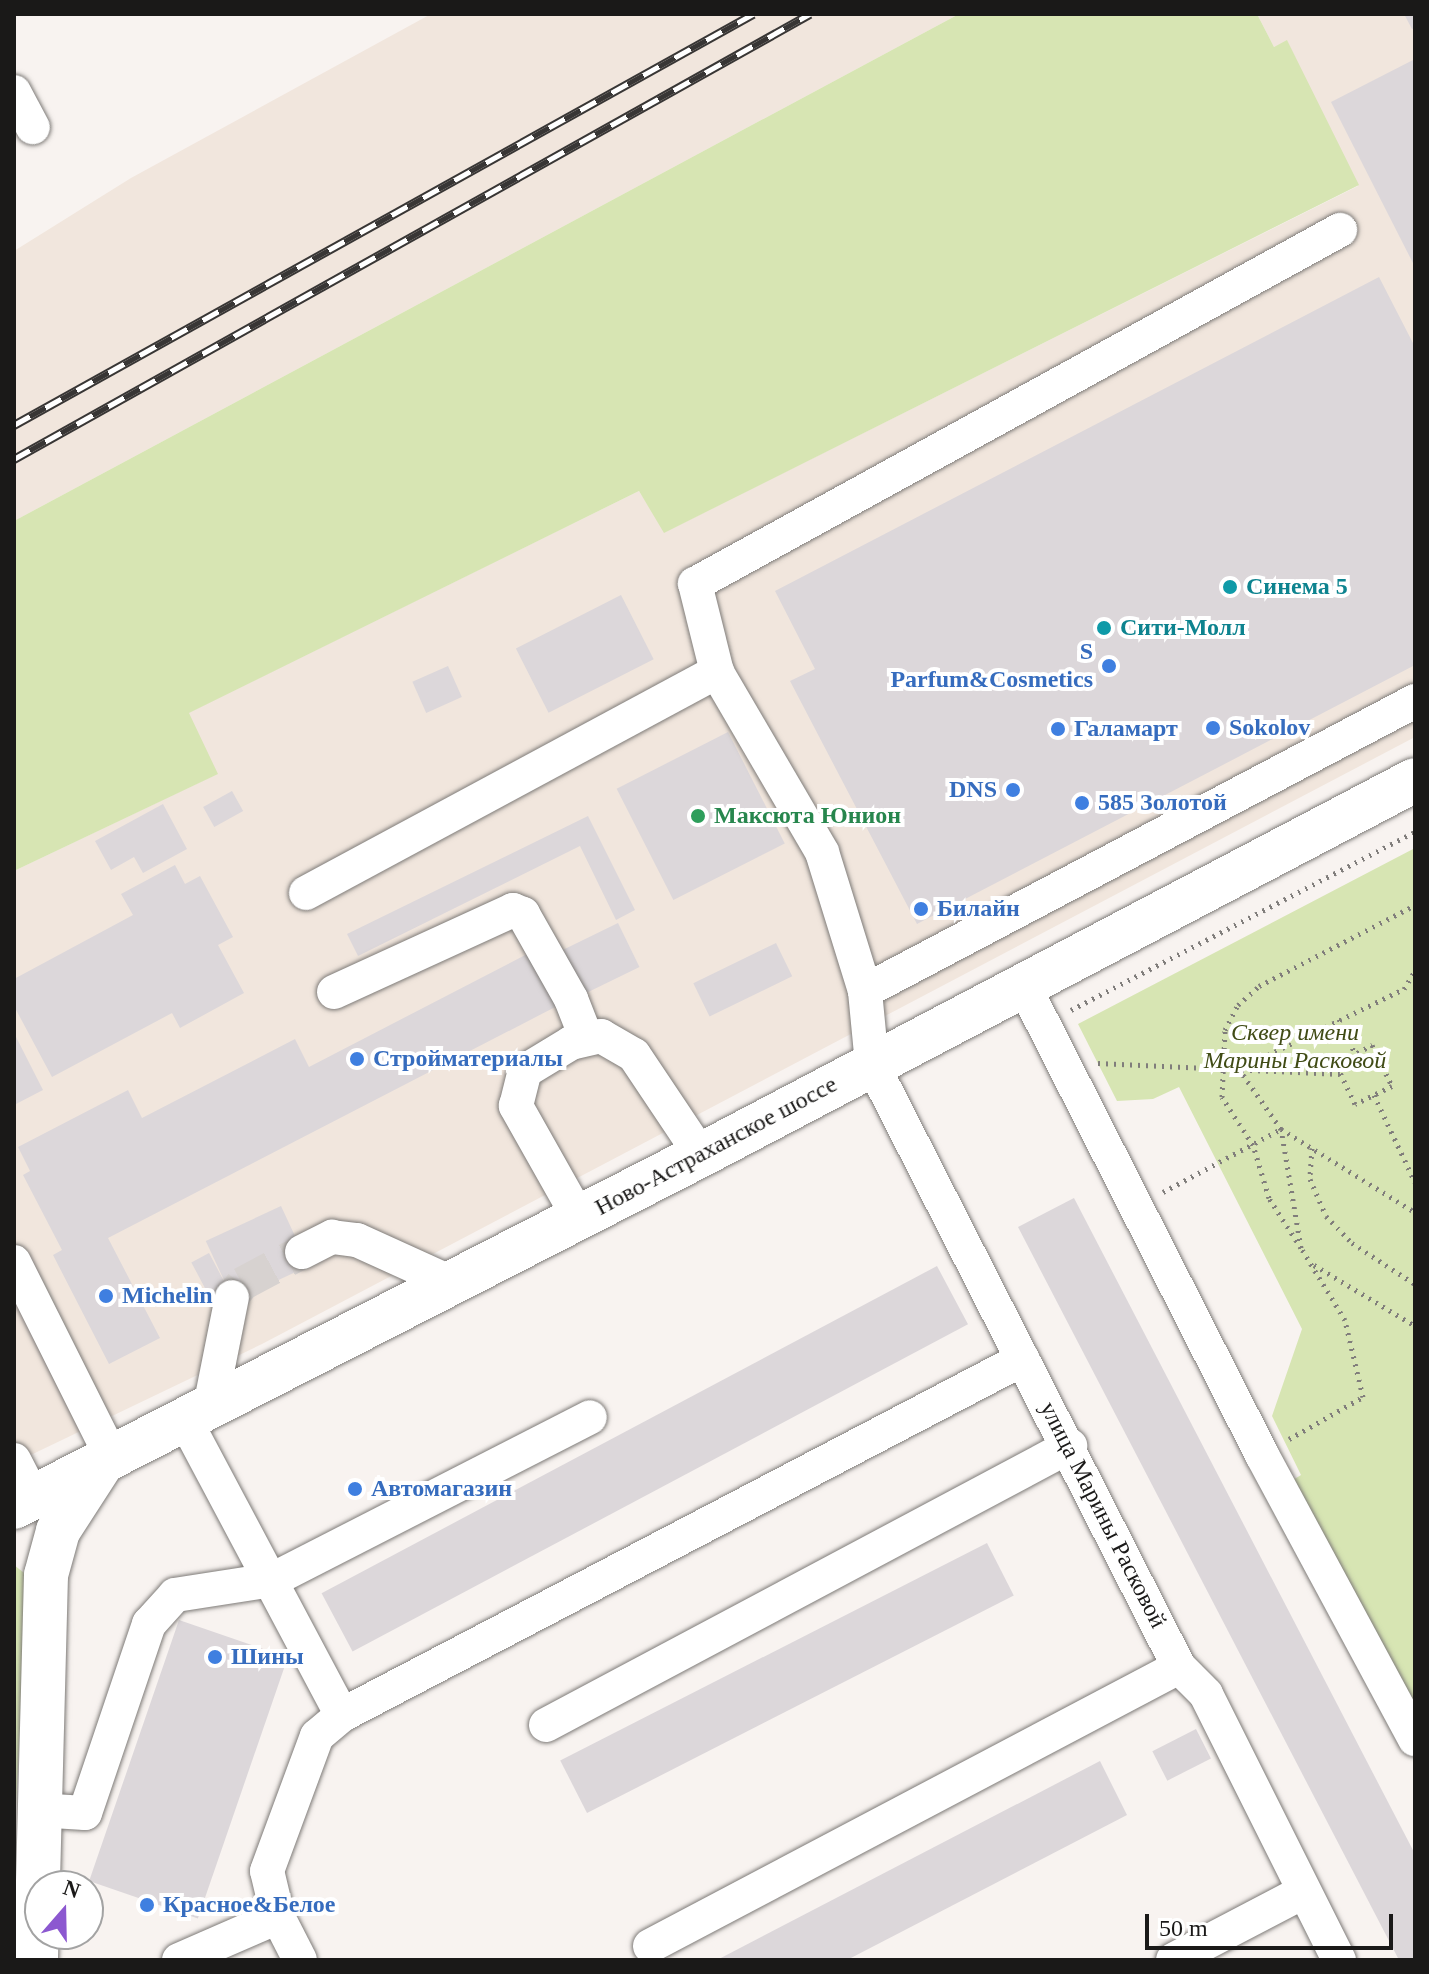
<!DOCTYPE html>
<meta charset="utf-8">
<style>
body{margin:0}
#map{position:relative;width:1429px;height:1974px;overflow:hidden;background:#f8f3f0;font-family:"Times New Roman",serif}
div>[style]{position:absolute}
.built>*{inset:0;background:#f1e6dd}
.green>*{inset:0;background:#d7e5b3}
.building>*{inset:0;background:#dcd7da;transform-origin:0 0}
.minor-tunnel>*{height:34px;margin-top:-17px;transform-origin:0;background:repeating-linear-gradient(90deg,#d7d2d0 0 34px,transparent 0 51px)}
.path>*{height:5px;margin-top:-2.5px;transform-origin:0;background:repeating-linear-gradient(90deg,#807d7b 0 2px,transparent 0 8px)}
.roads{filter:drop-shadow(0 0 2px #7e7b78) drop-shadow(0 0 2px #7e7b78)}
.minor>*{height:34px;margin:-17px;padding:0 17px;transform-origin:17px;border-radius:17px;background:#fff}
.major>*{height:44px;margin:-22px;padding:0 22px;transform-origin:22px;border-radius:22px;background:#fff}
.rail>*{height:9px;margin-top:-4.5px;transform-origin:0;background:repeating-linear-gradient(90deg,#fff 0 18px,#383635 0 36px);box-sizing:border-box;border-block:2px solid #383635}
.dots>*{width:22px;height:22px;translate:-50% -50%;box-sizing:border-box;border:4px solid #fff;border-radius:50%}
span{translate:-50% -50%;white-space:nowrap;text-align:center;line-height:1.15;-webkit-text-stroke:8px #fff;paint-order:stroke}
.culture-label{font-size:24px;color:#0d838f;font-weight:700}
.left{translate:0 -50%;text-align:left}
.shop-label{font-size:24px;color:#366cbe;font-weight:700}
.right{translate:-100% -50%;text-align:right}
.leisure-label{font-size:24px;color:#27864d;font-weight:700}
.park-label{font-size:24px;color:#404b15;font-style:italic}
.street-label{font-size:24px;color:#1a1918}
.frame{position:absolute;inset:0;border:16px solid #1a1918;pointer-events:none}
.north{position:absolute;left:24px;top:1870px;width:80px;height:80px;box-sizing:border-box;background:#fff;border:2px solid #a3a3a3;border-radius:50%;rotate:20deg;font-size:22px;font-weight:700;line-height:32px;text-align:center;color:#1a1918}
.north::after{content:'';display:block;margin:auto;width:28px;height:36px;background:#8c58d0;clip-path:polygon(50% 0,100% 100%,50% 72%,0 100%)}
.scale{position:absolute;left:1145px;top:1914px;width:248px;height:36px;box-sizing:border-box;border:4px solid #1a1918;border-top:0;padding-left:10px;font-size:24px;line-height:28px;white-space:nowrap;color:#1a1918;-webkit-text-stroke:6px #fff;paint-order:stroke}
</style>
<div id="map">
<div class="built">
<div style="clip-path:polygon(431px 14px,959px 14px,14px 521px,14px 251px,131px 178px)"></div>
<div style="clip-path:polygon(1257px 14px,1415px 14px,1415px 737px,262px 1344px,14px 1463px,14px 871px,217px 774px,188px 713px,639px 491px,665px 532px,1358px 186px,1287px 41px,1274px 47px)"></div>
</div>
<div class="green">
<div style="clip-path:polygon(959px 14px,1257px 14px,1274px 47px,1287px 40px,1359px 185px,664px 533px,639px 491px,189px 713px,218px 774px,14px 871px,14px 521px)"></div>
<div style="clip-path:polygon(1415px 848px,1415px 1725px,1283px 1486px,1301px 1475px,1272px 1416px,1302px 1329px,1179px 1087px,1153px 1099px,1117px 1101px,1078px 1024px)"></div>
<div style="clip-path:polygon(14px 1565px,28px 1576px,14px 1843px)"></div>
</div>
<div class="building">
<div style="clip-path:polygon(1404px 14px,1415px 14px,1415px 28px,1412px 29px)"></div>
<div style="clip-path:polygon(1415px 59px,1415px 267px,1331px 102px)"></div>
<div style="clip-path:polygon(1379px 277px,1415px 347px,1415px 665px,917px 924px,790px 681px,815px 669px,775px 591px)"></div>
<div style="left:621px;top:595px;width:72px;height:118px;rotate:63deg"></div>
<div style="left:448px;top:666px;width:34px;height:39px;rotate:66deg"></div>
<div style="left:728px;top:732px;width:125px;height:125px;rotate:63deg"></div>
<div style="left:232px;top:791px;width:23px;height:33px;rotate:61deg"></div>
<div style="clip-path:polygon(163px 804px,187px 849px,143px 873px,134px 857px,111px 870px,95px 841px)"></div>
<div style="clip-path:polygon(588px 816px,635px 910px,616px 920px,580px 846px,358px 956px,347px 934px)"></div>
<div style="clip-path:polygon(175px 865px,185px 884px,200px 876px,233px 937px,218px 945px,244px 993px,180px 1028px,172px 1013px,52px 1077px,14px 1006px,14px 979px,133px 915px,121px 894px)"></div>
<div style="left:618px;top:923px;width:49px;height:61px;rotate:64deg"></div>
<div style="left:776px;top:943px;width:37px;height:92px;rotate:64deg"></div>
<div style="clip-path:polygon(533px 951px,561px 1004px,108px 1238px,160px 1338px,109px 1364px,53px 1255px,62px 1250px,23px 1175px,30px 1171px,18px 1147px,128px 1090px,142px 1118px,295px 1039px,309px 1067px)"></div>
<div style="clip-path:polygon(14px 1033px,43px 1090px,14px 1105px)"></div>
<div style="clip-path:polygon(1074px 1198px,1415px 1854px,1415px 1960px,1399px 1960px,1018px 1227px)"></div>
<div style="left:281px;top:1206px;width:66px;height:83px;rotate:65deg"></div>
<div style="left:209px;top:1253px;width:38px;height:20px;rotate:62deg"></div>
<div style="left:937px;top:1266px;width:66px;height:697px;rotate:62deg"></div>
<div style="left:987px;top:1543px;width:59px;height:479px;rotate:63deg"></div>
<div style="left:179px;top:1620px;width:115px;height:276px;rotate:19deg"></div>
<div style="left:1196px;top:1729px;width:33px;height:49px;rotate:63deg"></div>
<div style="clip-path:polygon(1100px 1761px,1127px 1815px,847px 1960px,717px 1960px)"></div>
</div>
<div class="minor-tunnel">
<div style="left:232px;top:1297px;width:16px;rotate:-52deg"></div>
<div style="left:242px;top:1284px;width:68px;rotate:-28.1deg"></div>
</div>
<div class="path">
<div style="left:1071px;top:1010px;width:387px;rotate:-27.4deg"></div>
<div style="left:1339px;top:1019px;width:38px;rotate:65deg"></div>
<div style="left:1372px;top:1045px;width:46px;rotate:64deg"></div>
<div style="left:1392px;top:1086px;width:41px;rotate:154.1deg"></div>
<div style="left:1355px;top:1104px;width:44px;rotate:-115.4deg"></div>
<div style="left:1336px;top:1064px;width:41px;rotate:-27.8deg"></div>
<div style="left:1098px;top:1063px;width:242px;rotate:2.6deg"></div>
<div style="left:1374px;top:1095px;width:96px;rotate:64.8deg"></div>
<div style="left:1312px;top:1148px;width:31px;rotate:94deg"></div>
<div style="left:1310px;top:1179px;width:40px;rotate:66.6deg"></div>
<div style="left:1326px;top:1216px;width:37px;rotate:46deg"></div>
<div style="left:1352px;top:1243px;width:75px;rotate:33.1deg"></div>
<div style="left:1163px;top:1192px;width:134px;rotate:-28.1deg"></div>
<div style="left:1281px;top:1129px;width:158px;rotate:31.8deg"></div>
<div style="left:1301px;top:1248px;width:59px;rotate:-122.6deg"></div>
<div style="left:1269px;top:1198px;width:55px;rotate:-106.8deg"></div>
<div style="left:1253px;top:1145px;width:57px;rotate:-122.9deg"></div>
<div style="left:1222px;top:1097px;width:67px;rotate:-87.4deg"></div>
<div style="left:1225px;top:1030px;width:28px;rotate:-63deg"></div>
<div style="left:1238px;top:1005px;width:28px;rotate:-42deg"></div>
<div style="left:1259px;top:986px;width:176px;rotate:-27.4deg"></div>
<div style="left:1314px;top:1265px;width:118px;rotate:31.1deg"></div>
<div style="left:1289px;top:1439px;width:85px;rotate:-29.6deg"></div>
<div style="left:1363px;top:1397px;width:79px;rotate:-103.2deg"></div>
<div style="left:1345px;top:1320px;width:84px;rotate:-121.4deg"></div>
<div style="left:1301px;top:1248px;width:121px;rotate:-99.5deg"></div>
<div style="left:1281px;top:1129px;width:73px;rotate:-125deg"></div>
<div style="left:1239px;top:1069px;width:183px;rotate:-25.9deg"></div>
<div style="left:1404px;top:989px;width:21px;rotate:-59deg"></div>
</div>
<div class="roads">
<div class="minor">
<div style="left:14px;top:92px;width:40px;rotate:62deg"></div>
<div style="left:306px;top:893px;width:467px;rotate:-28.3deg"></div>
<div style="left:1024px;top:986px;width:526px;rotate:63.09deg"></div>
<div style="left:1262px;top:1455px;width:323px;rotate:61.7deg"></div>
<div style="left:865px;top:991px;width:622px;rotate:-27.8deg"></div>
<div style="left:334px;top:992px;width:197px;rotate:-24.6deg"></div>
<div style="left:513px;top:910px;width:11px;rotate:22deg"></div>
<div style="left:523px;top:914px;width:98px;rotate:60.5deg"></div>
<div style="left:571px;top:999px;width:41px;rotate:68.5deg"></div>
<div style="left:579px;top:1218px;width:129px;rotate:-119.4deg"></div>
<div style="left:516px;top:1106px;width:36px;rotate:-76deg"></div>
<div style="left:525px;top:1071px;width:54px;rotate:-31.3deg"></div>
<div style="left:571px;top:1043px;width:31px;rotate:-13deg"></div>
<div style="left:601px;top:1036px;width:38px;rotate:30deg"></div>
<div style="left:634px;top:1055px;width:120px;rotate:56.2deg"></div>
<div style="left:302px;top:1252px;width:34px;rotate:-27deg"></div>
<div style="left:332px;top:1237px;width:25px;rotate:7deg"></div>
<div style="left:357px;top:1240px;width:104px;rotate:24.4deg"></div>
<div style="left:14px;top:1262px;width:219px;rotate:63.4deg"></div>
<div style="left:210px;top:1407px;width:112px;rotate:-78.7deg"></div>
<div style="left:185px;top:1420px;width:334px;rotate:62deg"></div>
<div style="left:14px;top:1460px;width:42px;rotate:62.8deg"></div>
<div style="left:546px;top:1725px;width:594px;rotate:-28.03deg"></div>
<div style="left:37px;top:1810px;width:48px;rotate:3.6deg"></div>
<div style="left:85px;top:1813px;width:200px;rotate:-71.3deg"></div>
<div style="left:149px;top:1624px;width:39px;rotate:-48deg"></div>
<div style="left:175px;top:1595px;width:98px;rotate:-8.8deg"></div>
<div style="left:272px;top:1580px;width:357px;rotate:-27.1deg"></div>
<div style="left:278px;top:1917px;width:48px;rotate:62.9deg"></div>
<div style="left:650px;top:1946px;width:598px;rotate:-27.81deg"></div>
<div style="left:179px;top:1960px;width:108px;rotate:-23.5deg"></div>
<div style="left:278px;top:1917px;width:47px;rotate:-103.4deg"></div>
<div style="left:267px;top:1871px;width:144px;rotate:-69.7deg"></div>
<div style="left:317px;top:1736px;width:33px;rotate:-40deg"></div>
<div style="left:342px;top:1715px;width:768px;rotate:-27.6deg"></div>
<div style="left:1173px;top:1960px;width:147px;rotate:-27.6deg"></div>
<div style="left:1339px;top:1960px;width:297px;rotate:-116.6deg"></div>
<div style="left:1206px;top:1694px;width:38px;rotate:-135deg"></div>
<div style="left:1179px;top:1667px;width:677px;rotate:-116.98deg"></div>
<div style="left:872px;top:1064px;width:73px;rotate:-95.5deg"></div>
<div style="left:865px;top:991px;width:145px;rotate:-107.2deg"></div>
<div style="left:822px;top:852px;width:208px;rotate:-120.3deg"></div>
<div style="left:717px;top:672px;width:91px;rotate:-104deg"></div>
<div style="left:695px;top:584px;width:736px;rotate:-28.76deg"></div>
</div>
<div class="major">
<div style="left:14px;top:1507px;width:772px;rotate:-27.13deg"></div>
<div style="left:701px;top:1155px;width:806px;rotate:-27.71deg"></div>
<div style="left:36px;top:1957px;width:382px;rotate:-88.5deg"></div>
<div style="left:46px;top:1575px;width:46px;rotate:-74.7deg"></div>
<div style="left:58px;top:1531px;width:77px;rotate:-57.1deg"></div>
</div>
</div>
<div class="rail">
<div style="left:14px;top:425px;width:846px;rotate:-29.08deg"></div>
<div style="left:14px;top:459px;width:912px;rotate:-29.21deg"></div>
</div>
<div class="dots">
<div style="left:1230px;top:587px;background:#0f9aa8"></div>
<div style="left:1104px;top:628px;background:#0f9aa8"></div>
<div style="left:1109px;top:666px;background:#3f7fe0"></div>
<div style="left:1213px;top:728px;background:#3f7fe0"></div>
<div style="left:1058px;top:729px;background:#3f7fe0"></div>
<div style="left:1013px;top:790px;background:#3f7fe0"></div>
<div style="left:1082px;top:803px;background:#3f7fe0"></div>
<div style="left:698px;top:816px;background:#2e9e5b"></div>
<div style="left:921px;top:909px;background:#3f7fe0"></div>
<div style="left:357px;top:1059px;background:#3f7fe0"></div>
<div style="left:106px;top:1296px;background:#3f7fe0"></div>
<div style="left:355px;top:1489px;background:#3f7fe0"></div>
<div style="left:215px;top:1657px;background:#3f7fe0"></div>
<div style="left:147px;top:1905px;background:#3f7fe0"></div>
</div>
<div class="culture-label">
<span class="left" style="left:1246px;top:587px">Синема 5</span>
<span class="left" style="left:1120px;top:628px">Сити-Молл</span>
</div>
<div class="shop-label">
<span class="right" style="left:1093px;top:666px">S<br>Parfum&amp;Cosmetics</span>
<span class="left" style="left:1229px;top:728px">Sokolov</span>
<span class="left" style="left:1074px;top:729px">Галамарт</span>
<span class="right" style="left:997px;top:790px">DNS</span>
<span class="left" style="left:1098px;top:803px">585 Золотой</span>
<span class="left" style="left:937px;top:909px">Билайн</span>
<span class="left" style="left:373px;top:1059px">Стройматериалы</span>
<span class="left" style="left:122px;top:1296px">Michelin</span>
<span class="left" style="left:371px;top:1489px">Автомагазин</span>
<span class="left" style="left:231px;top:1657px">Шины</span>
<span class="left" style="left:163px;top:1905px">Красное&amp;Белое</span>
</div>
<div class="leisure-label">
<span class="left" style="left:714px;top:816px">Максюта Юнион</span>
</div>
<div class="park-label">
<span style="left:1295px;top:1047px">Сквер имени<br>Марины Расковой</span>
</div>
<div class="street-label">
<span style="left:716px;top:1146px;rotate:-28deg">Ново-Астраханское шоссе</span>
<span style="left:1103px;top:1515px;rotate:63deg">улица Марины Расковой</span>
</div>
<div class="frame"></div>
<div class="north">N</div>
<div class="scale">50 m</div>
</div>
